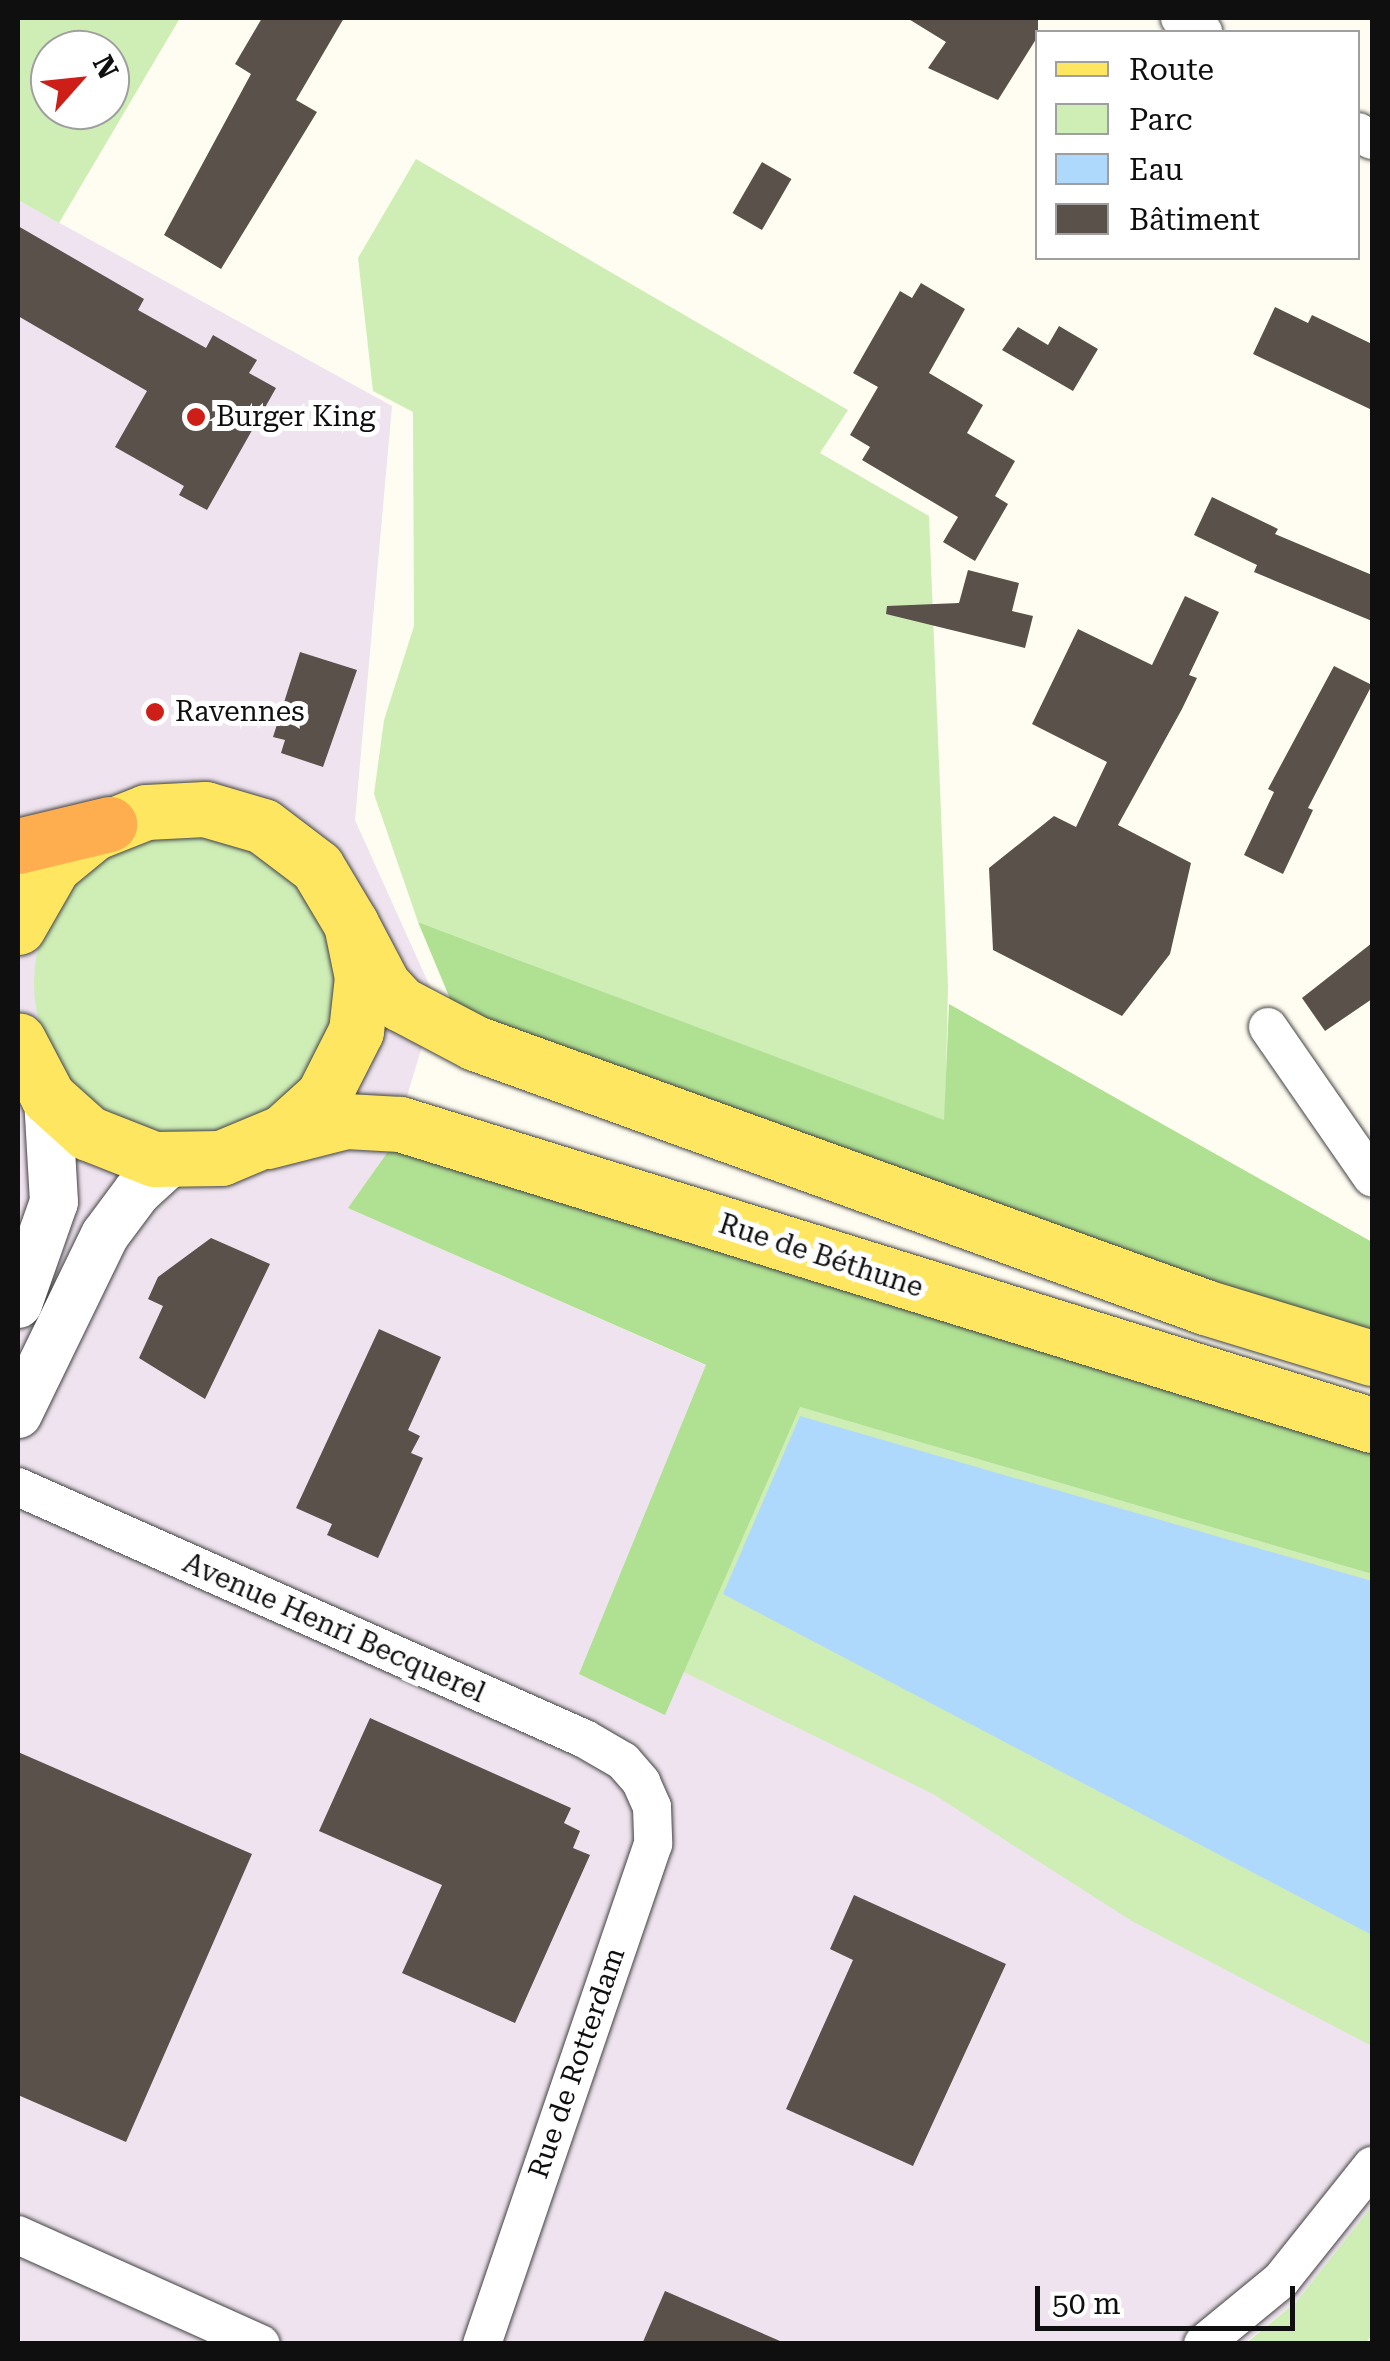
<!DOCTYPE html>
<meta charset="utf-8">
<style>
body{margin:0}
#map{position:relative;width:1390px;height:2361px;overflow:hidden;background:#fffdf1;font-family:"Roboto Serif",serif}
div>[style]{position:absolute}
.industrial>*{inset:0;background:#eee3ee}
.green>*{inset:0;background:#ceeeb6}
.round{border-radius:50%}
.forest>*{inset:0;background:#b0e193}
.water>*{inset:0;background:#afd9fc}
.building>*{inset:0;background:#59514a;transform-origin:0 0}
.roads{filter:drop-shadow(0 0 2px #424242) drop-shadow(0 0 2px #424242)}
.minor>*{height:38px;margin:-19px;padding:0 19px;transform-origin:19px;border-radius:19px;background:#fff}
.tertiary>*{height:48px;margin:-24px;padding:0 24px;transform-origin:24px;border-radius:24px;background:#fff}
.primary>*{height:55px;margin:-27.5px;padding:0 27.5px;transform-origin:27.5px;border-radius:27.5px;background:#ffe661}
.motorway>*{height:55px;margin:-27.5px;padding:0 27.5px;transform-origin:27.5px;border-radius:27.5px;background:#ffae4f}
.dots>*{width:28px;height:28px;translate:-50% -50%;box-sizing:border-box;border:5px solid #fff;border-radius:50%}
span{translate:-50% -50%;white-space:nowrap;text-align:center;line-height:1.15;-webkit-text-stroke:10px #fff;paint-order:stroke}
.poi-label{font-size:28px;color:#0f0f0f}
.left{translate:0 -50%;text-align:left}
.street-label{font-size:28px;color:#0f0f0f}
.frame{position:absolute;inset:0;border:20px solid #0f0f0f;pointer-events:none}
.legend{position:absolute;left:1035px;top:30px;width:325px;height:230px;box-sizing:border-box;background:#fff;border:2px solid #9f9f9f;margin:0;padding:12px 18px;list-style:none;font-size:30px;color:#0f0f0f}
.legend li{display:flex;align-items:center;gap:20px;height:50px}
.legend b{width:50px;border:2px solid #9f9f9f}
.north{position:absolute;left:30px;top:30px;width:100px;height:100px;box-sizing:border-box;background:#fff;border:2px solid #9f9f9f;border-radius:50%;rotate:63deg;font-size:28px;font-weight:700;line-height:40px;text-align:center;color:#0f0f0f}
.north::after{content:'';display:block;margin:auto;width:35px;height:45px;background:#ce1e18;clip-path:polygon(50% 0,100% 100%,50% 72%,0 100%)}
.scale{position:absolute;left:1035px;top:2286px;width:260px;height:45px;box-sizing:border-box;border:5px solid #0f0f0f;border-top:0;padding-left:12px;font-size:30px;line-height:35px;white-space:nowrap;color:#0f0f0f;-webkit-text-stroke:8px #fff;paint-order:stroke}
</style>
<div id="map">
<div class="industrial">
<div style="clip-path:polygon(18px 200px,392px 406px,355px 820px,436px 1000px,392px 1146px,349px 1208px,800px 1407px,1372px 1574px,1372px 2206px,1296px 2302px,1245px 2343px,18px 2343px)"></div>
</div>
<div class="green">
<div style="clip-path:polygon(evenodd,18px 18px,180px 18px,59px 223px,18px 200px,18px 18px,50px 50px,110px 50px,110px 110px,50px 110px,50px 50px)"></div>
<div style="clip-path:polygon(416px 159px,848px 410px,820px 453px,929px 516px,948px 985px,945px 1121px,418px 922px,374px 794px,384px 720px,414px 626px,413px 412px,373px 391px,358px 258px)"></div>
<div class="round" style="left:34px;top:832px;width:302px;height:302px"></div>
<div style="clip-path:polygon(800px 1407px,1372px 1574px,1372px 2046px,1132px 1921px,933px 1794px,680px 1670px)"></div>
<div style="clip-path:polygon(1372px 2206px,1372px 2334px,1366px 2343px,1245px 2344px,1296px 2302px)"></div>
</div>
<div class="forest">
<div style="clip-path:polygon(418px 922px,944px 1120px,949px 1004px,1372px 1242px,1372px 1339px,456px 1013px)"></div>
<div style="clip-path:polygon(392px 1146px,1372px 1443px,1372px 1574px,800px 1407px,665px 1715px,579px 1674px,706px 1365px,348px 1208px)"></div>
</div>
<div class="water">
<div style="clip-path:polygon(800px 1416px,1372px 1581px,1372px 1935px,723px 1594px)"></div>
</div>
<div class="building">
<div style="clip-path:polygon(262px 18px,344px 18px,296px 100px,317px 112px,221px 269px,164px 235px,251px 74px,235px 64px)"></div>
<div style="clip-path:polygon(907px 18px,1038px 18px,1038px 36px,998px 100px,928px 68px,946px 42px)"></div>
<div style="left:762px;top:162px;width:34px;height:59px;rotate:30deg"></div>
<div style="clip-path:polygon(18px 226px,144px 299px,138px 310px,206px 348px,213px 335px,257px 360px,249px 373px,276px 388px,207px 510px,179px 495px,184px 486px,115px 447px,147px 391px,18px 316px)"></div>
<div style="clip-path:polygon(921px 283px,965px 309px,929px 373px,983px 405px,967px 433px,1015px 461px,995px 496px,1008px 504px,975px 561px,943px 542px,958px 517px,862px 460px,870px 447px,850px 435px,878px 387px,853px 373px,900px 291px,912px 298px)"></div>
<div style="clip-path:polygon(1275px 307px,1308px 323px,1312px 315px,1372px 344px,1372px 410px,1253px 354px)"></div>
<div style="clip-path:polygon(1059px 326px,1098px 349px,1073px 391px,1002px 350px,1018px 327px,1048px 345px)"></div>
<div style="clip-path:polygon(1212px 497px,1278px 529px,1275px 534px,1372px 575px,1372px 621px,1254px 572px,1257px 565px,1194px 535px)"></div>
<div style="clip-path:polygon(968px 570px,1019px 583px,1012px 611px,1033px 616px,1025px 648px,886px 614px,887px 606px,959px 603px)"></div>
<div style="clip-path:polygon(1185px 596px,1219px 612px,1189px 675px,1197px 678px,1182px 709px,1118px 825px,1191px 863px,1170px 954px,1122px 1016px,993px 950px,989px 868px,1054px 816px,1076px 827px,1107px 762px,1032px 724px,1078px 629px,1152px 665px)"></div>
<div style="clip-path:polygon(300px 652px,357px 670px,323px 767px,281px 753px,285px 740px,273px 737px)"></div>
<div style="clip-path:polygon(1334px 666px,1372px 685px,1308px 808px,1313px 810px,1283px 874px,1244px 855px,1274px 792px,1268px 789px)"></div>
<div style="clip-path:polygon(1372px 943px,1372px 999px,1325px 1031px,1302px 998px)"></div>
<div style="clip-path:polygon(211px 1238px,270px 1264px,205px 1399px,139px 1358px,163px 1306px,148px 1299px,158px 1277px)"></div>
<div style="clip-path:polygon(379px 1329px,441px 1357px,408px 1430px,420px 1436px,411px 1453px,423px 1458px,378px 1558px,327px 1535px,332px 1524px,296px 1508px)"></div>
<div style="clip-path:polygon(370px 1718px,571px 1808px,564px 1823px,580px 1831px,573px 1848px,590px 1855px,515px 2023px,402px 1973px,442px 1885px,319px 1831px)"></div>
<div style="clip-path:polygon(18px 1752px,252px 1854px,126px 2142px,18px 2095px)"></div>
<div style="clip-path:polygon(854px 1895px,1006px 1964px,913px 2166px,786px 2109px,853px 1960px,830px 1949px)"></div>
<div style="clip-path:polygon(665px 2291px,787px 2344px,642px 2344px)"></div>
</div>
<div class="roads">
<div class="minor">
<div style="left:1180px;top:18px;width:27px;rotate:31deg"></div>
<div style="left:1358px;top:132px;width:16px;rotate:30deg"></div>
<div style="left:1268px;top:1027px;width:183px;rotate:55.3deg"></div>
<div style="left:18px;top:1487px;width:620px;rotate:23.96deg"></div>
<div style="left:585px;top:1739px;width:44px;rotate:30.1deg"></div>
<div style="left:623px;top:1761px;width:28px;rotate:49deg"></div>
<div style="left:641px;top:1782px;width:27px;rotate:66deg"></div>
<div style="left:652px;top:1807px;width:37px;rotate:88deg"></div>
<div style="left:653px;top:1844px;width:528px;rotate:108.88deg"></div>
<div style="left:18px;top:2235px;width:266px;rotate:24.2deg"></div>
<div style="left:1203px;top:2344px;width:101px;rotate:-39.4deg"></div>
<div style="left:1281px;top:2280px;width:146px;rotate:-51.4deg"></div>
</div>
<div class="tertiary">
<div style="left:18px;top:1304px;width:108px;rotate:-70.6deg"></div>
<div style="left:54px;top:1202px;width:105px;rotate:-93.3deg"></div>
<div style="left:18px;top:1414px;width:199px;rotate:-64.1deg"></div>
<div style="left:105px;top:1235px;width:54px;rotate:-53.3deg"></div>
<div style="left:137px;top:1192px;width:46px;rotate:-42.4deg"></div>
</div>
<div class="primary">
<div style="left:351px;top:924px;width:69px;rotate:62.3deg"></div>
<div style="left:383px;top:985px;width:26px;rotate:47deg"></div>
<div style="left:401px;top:1004px;width:84px;rotate:27.8deg"></div>
<div style="left:475px;top:1043px;width:776px;rotate:19.88deg"></div>
<div style="left:1205px;top:1307px;width:175px;rotate:17deg"></div>
<div style="left:18px;top:927px;width:70px;rotate:-60.2deg"></div>
<div style="left:53px;top:866px;width:52px;rotate:-39.5deg"></div>
<div style="left:93px;top:833px;width:57px;rotate:-21.6deg"></div>
<div style="left:146px;top:812px;width:59px;rotate:-2.9deg"></div>
<div style="left:205px;top:809px;width:60px;rotate:16.3deg"></div>
<div style="left:263px;top:826px;width:68px;rotate:37.2deg"></div>
<div style="left:317px;top:867px;width:66px;rotate:59.2deg"></div>
<div style="left:351px;top:924px;width:54px;rotate:78.3deg"></div>
<div style="left:362px;top:977px;width:54px;rotate:96.3deg"></div>
<div style="left:356px;top:1031px;width:73px;rotate:116.9deg"></div>
<div style="left:323px;top:1096px;width:54px;rotate:138deg"></div>
<div style="left:283px;top:1132px;width:67px;rotate:157.2deg"></div>
<div style="left:221px;top:1158px;width:67px;rotate:179.1deg"></div>
<div style="left:154px;top:1159px;width:71px;rotate:-158.5deg"></div>
<div style="left:88px;top:1133px;width:54px;rotate:-138deg"></div>
<div style="left:48px;top:1097px;width:64px;rotate:-117.8deg"></div>
<div style="left:267px;top:1141px;width:81px;rotate:-14.2deg"></div>
<div style="left:346px;top:1121px;width:54px;rotate:3.2deg"></div>
<div style="left:400px;top:1124px;width:1018px;rotate:17.21deg"></div>
</div>
<div class="motorway">
<div style="left:18px;top:846px;width:94px;rotate:-13.6deg"></div>
</div>
</div>
<div class="dots">
<div style="left:196px;top:417px;background:#ce1e18"></div>
<div style="left:155px;top:712px;background:#ce1e18"></div>
</div>
<div class="poi-label">
<span class="left" style="left:216px;top:417px">Burger King</span>
<span class="left" style="left:175px;top:712px">Ravennes</span>
</div>
<div class="street-label">
<span style="left:821px;top:1256px;rotate:18deg">Rue de Béthune</span>
<span style="left:334px;top:1628px;rotate:24deg">Avenue Henri Becquerel</span>
<span style="left:577px;top:2063px;rotate:-71deg">Rue de Rotterdam</span>
</div>
<div class="frame"></div>
<ul class="legend">
<li><b style="height:12px;background:#ffe661"></b>Route</li>
<li><b style="height:28px;background:#ceeeb6"></b>Parc</li>
<li><b style="height:28px;background:#afd9fc"></b>Eau</li>
<li><b style="height:28px;background:#59514a"></b>Bâtiment</li>
</ul>
<div class="north">N</div>
<div class="scale">50 m</div>
</div>
